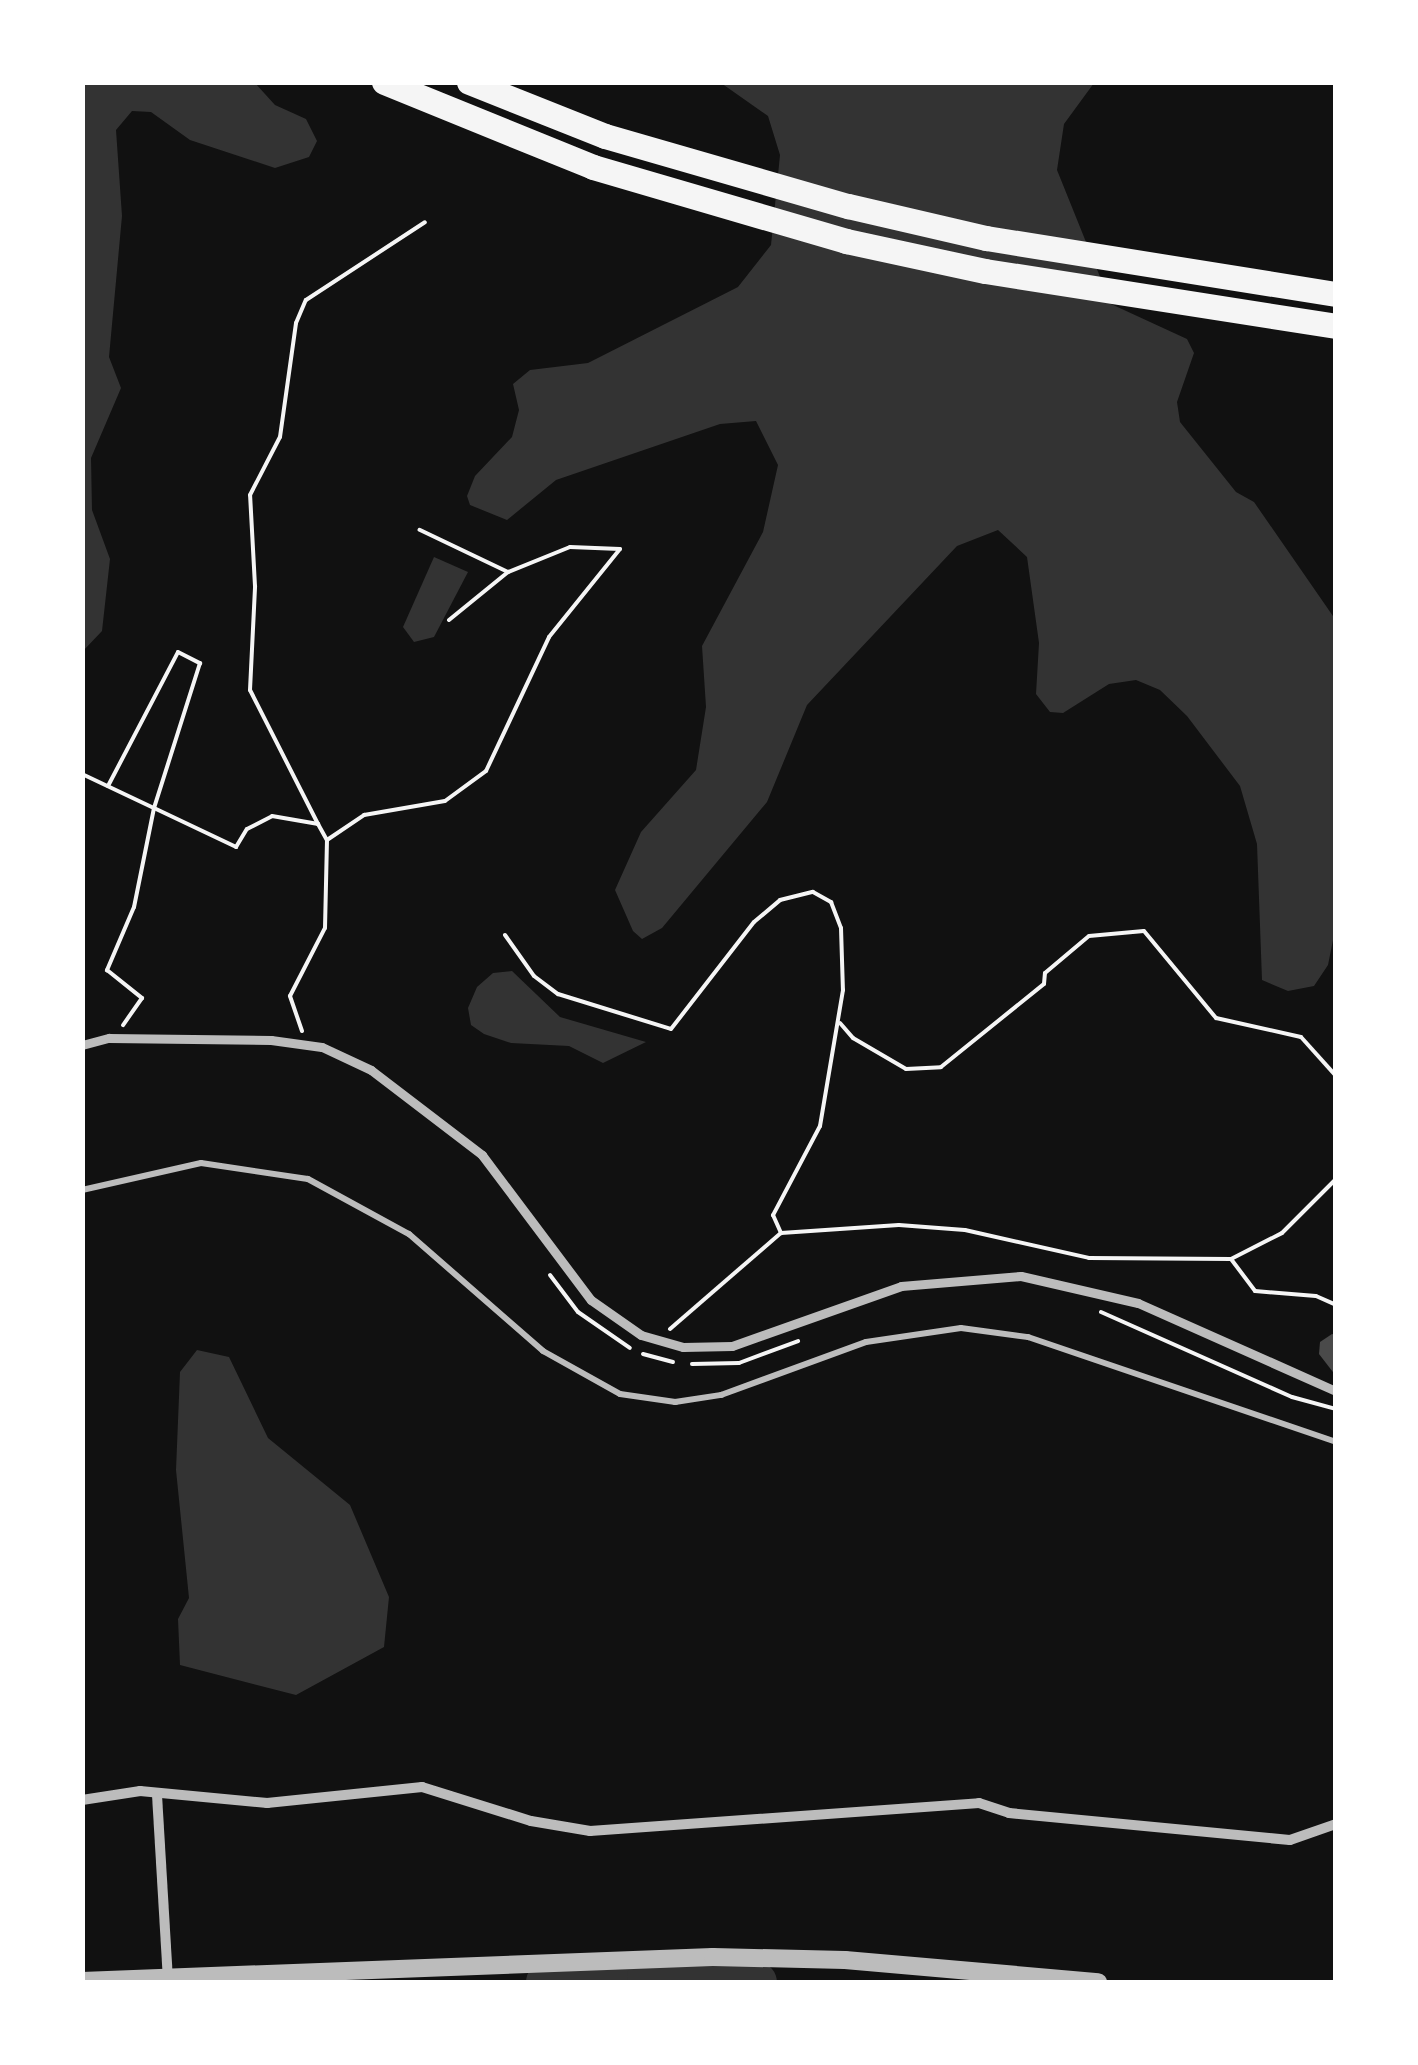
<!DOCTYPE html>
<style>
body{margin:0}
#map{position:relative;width:1418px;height:2065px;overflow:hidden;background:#111;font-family:Rubik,sans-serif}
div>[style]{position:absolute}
.water>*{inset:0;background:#333}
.river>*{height:40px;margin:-20px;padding:0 20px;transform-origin:20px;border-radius:20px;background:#333}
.building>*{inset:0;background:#4a4a4a}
.path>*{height:4px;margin:-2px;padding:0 2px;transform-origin:2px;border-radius:2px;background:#f5f5f5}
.service>*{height:6px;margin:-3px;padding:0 3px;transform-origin:3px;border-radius:3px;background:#bcbcbc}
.pedestrian>*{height:9px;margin:-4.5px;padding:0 4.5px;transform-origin:4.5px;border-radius:4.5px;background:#bcbcbc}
.minor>*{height:10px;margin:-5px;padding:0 5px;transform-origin:5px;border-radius:5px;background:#bcbcbc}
.tertiary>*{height:18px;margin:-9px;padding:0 9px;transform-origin:9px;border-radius:9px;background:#bcbcbc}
.motorway>*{height:25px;margin:-12.5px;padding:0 12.5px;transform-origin:12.5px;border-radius:12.5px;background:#f5f5f5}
span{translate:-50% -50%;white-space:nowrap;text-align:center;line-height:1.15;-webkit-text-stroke:8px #fff;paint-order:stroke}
.frame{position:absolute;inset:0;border:85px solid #fff;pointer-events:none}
</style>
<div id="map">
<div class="water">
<div style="clip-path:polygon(83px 82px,255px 83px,275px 105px,306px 119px,317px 141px,309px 157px,275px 168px,190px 140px,151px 112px,132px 111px,116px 130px,122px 216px,109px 357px,121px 388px,91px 458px,92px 510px,110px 559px,102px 631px,83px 651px)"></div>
<div style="clip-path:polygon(721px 83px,1094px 83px,1064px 124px,1057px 170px,1111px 304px,1187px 339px,1194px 353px,1177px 402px,1180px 422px,1236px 492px,1254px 502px,1335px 619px,1336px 925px,1328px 965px,1314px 986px,1288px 991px,1262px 980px,1257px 844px,1240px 786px,1187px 716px,1160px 690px,1136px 680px,1109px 684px,1063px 713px,1050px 712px,1036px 694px,1039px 643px,1027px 557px,998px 530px,957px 546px,807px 705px,767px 802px,662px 928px,642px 939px,633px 931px,615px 890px,641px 832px,696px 770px,706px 707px,702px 646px,763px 532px,778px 465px,756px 421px,720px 424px,556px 480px,507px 520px,470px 505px,467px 496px,475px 476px,512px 437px,519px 410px,513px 384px,530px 370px,588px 363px,738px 287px,771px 245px,780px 155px,768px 116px)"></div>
<div style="clip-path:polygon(434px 557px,468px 572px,434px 637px,414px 642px,403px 627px)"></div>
<div style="clip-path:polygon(512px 971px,560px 1017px,646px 1042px,603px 1063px,569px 1046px,511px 1043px,484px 1034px,471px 1025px,468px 1008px,477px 987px,493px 973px)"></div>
<div style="clip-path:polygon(197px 1350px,229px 1357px,268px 1438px,350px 1505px,389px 1597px,384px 1647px,296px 1695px,180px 1665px,178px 1619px,189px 1598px,176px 1470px,180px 1372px)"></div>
</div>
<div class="river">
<div style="left:546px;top:1982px;width:101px;rotate:-2.8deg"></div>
<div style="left:647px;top:1977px;width:110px;rotate:2.6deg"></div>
</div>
<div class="building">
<div style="clip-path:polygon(1332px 1334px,1336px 1335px,1336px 1376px,1319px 1354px,1320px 1342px)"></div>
</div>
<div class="path">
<div style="left:449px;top:620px;width:76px;rotate:-39.1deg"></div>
<div style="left:82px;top:774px;width:80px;rotate:25.3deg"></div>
<div style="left:154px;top:808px;width:101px;rotate:101.4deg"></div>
<div style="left:134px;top:907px;width:69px;rotate:113.2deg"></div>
<div style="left:107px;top:970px;width:45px;rotate:38.7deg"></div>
<div style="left:142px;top:998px;width:33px;rotate:125deg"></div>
<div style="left:108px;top:786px;width:151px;rotate:-62.4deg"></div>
<div style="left:178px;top:652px;width:25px;rotate:27deg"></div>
<div style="left:200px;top:663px;width:152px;rotate:107.6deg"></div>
<div style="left:154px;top:808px;width:91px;rotate:25.4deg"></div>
<div style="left:236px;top:847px;width:21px;rotate:-59deg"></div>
<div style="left:247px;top:829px;width:28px;rotate:-27deg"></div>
<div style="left:272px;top:816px;width:47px;rotate:9.9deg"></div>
<div style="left:318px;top:824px;width:18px;rotate:61deg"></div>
<div style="left:318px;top:824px;width:150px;rotate:-116.9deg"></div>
<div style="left:250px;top:690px;width:104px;rotate:-87.2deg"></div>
<div style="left:255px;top:586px;width:91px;rotate:-93.1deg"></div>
<div style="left:250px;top:495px;width:65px;rotate:-62.7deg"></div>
<div style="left:280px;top:437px;width:115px;rotate:-82deg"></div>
<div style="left:296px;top:323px;width:25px;rotate:-67deg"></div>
<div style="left:306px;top:300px;width:142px;rotate:-33.2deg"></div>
<div style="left:505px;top:935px;width:50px;rotate:54.7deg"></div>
<div style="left:534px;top:976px;width:30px;rotate:37deg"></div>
<div style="left:558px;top:994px;width:118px;rotate:17.2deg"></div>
<div style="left:671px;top:1029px;width:135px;rotate:-52.2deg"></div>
<div style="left:754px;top:922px;width:34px;rotate:-40deg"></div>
<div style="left:780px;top:900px;width:34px;rotate:-14deg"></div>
<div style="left:813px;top:892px;width:21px;rotate:29deg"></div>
<div style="left:831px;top:902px;width:28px;rotate:69deg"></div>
<div style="left:841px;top:928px;width:62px;rotate:88.2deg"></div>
<div style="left:843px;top:990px;width:138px;rotate:99.6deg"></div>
<div style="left:820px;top:1126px;width:101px;rotate:117.8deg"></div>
<div style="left:773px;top:1215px;width:20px;rotate:66deg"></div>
<div style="left:781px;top:1233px;width:118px;rotate:-3.9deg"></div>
<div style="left:899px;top:1225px;width:66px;rotate:4.3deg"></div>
<div style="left:965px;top:1230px;width:127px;rotate:12.7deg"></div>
<div style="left:1089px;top:1258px;width:142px;rotate:0.4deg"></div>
<div style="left:1231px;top:1259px;width:40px;rotate:53deg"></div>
<div style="left:1255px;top:1291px;width:61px;rotate:4.7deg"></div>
<div style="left:1316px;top:1296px;width:22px;rotate:24deg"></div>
<div style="left:840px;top:1023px;width:20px;rotate:49deg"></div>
<div style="left:853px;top:1038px;width:61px;rotate:30.3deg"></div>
<div style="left:906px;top:1069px;width:35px;rotate:-3deg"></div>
<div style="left:941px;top:1067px;width:132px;rotate:-38.9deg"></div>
<div style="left:1044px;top:984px;width:11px;rotate:-85deg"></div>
<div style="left:1045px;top:973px;width:57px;rotate:-40.1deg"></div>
<div style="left:1089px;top:936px;width:55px;rotate:-5.2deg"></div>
<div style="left:1144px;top:931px;width:113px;rotate:50.4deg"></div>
<div style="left:1216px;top:1018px;width:87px;rotate:12.6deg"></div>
<div style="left:1301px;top:1037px;width:52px;rotate:48.1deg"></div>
<div style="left:302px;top:1031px;width:37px;rotate:-109deg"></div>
<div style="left:290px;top:996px;width:76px;rotate:-62.8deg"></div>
<div style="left:325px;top:928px;width:88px;rotate:-88.7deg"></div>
<div style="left:327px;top:840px;width:45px;rotate:-34deg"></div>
<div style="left:364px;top:815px;width:82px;rotate:-9.8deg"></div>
<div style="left:445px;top:801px;width:51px;rotate:-36.2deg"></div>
<div style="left:486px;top:771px;width:148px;rotate:-64.8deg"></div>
<div style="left:549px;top:637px;width:113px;rotate:-51.1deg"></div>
<div style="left:620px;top:549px;width:50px;rotate:-177.7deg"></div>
<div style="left:570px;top:547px;width:67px;rotate:158deg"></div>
<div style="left:508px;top:572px;width:98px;rotate:-154.5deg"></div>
<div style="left:1231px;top:1259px;width:57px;rotate:-27deg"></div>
<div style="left:1282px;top:1233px;width:76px;rotate:-45deg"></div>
<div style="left:550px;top:1275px;width:46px;rotate:52.9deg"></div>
<div style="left:578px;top:1312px;width:63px;rotate:34.7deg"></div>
<div style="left:1101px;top:1312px;width:209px;rotate:24deg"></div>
<div style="left:1292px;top:1397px;width:46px;rotate:15.3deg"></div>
<div style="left:670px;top:1329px;width:147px;rotate:-40.9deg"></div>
<div style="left:643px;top:1354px;width:31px;rotate:15deg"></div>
<div style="left:692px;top:1364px;width:47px;rotate:-1.2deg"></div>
<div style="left:739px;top:1363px;width:63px;rotate:-20.4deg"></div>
</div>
<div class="service">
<div style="left:82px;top:1190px;width:122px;rotate:-12.8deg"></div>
<div style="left:201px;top:1163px;width:108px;rotate:8.5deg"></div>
<div style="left:308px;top:1179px;width:115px;rotate:28.6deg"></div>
<div style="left:409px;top:1234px;width:178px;rotate:41.1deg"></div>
<div style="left:543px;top:1351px;width:88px;rotate:29.2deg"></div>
<div style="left:620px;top:1394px;width:56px;rotate:8.3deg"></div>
<div style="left:675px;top:1402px;width:47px;rotate:-8.7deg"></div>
<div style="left:721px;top:1395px;width:154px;rotate:-20.1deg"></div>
<div style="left:866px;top:1342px;width:96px;rotate:-8.4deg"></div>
<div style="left:961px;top:1328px;width:68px;rotate:7.7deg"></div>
<div style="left:1028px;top:1337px;width:325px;rotate:18.8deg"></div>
</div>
<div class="pedestrian">
<div style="left:82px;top:1045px;width:28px;rotate:-15deg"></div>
<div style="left:109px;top:1038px;width:162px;rotate:0.7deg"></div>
<div style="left:271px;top:1040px;width:51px;rotate:7.8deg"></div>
<div style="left:322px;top:1047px;width:54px;rotate:25.1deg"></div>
<div style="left:371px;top:1070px;width:140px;rotate:37.4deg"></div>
<div style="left:482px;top:1155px;width:181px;rotate:53.1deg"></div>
<div style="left:591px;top:1300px;width:61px;rotate:35deg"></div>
<div style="left:641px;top:1335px;width:44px;rotate:15.9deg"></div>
<div style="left:683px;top:1347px;width:49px;rotate:-1.2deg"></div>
<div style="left:732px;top:1346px;width:179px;rotate:-19.5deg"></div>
<div style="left:901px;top:1286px;width:120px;rotate:-4.8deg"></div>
<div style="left:1021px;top:1276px;width:120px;rotate:13deg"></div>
<div style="left:1138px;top:1303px;width:217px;rotate:24deg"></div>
</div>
<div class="minor">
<div style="left:157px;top:1795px;width:187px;rotate:86.6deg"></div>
<div style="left:82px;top:1800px;width:59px;rotate:-8.8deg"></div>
<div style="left:140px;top:1791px;width:128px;rotate:5.4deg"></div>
<div style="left:267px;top:1803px;width:156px;rotate:-5.9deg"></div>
<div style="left:422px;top:1787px;width:114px;rotate:17.3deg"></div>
<div style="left:531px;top:1821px;width:60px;rotate:9.6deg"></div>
<div style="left:590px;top:1831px;width:390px;rotate:-4.1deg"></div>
<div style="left:979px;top:1803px;width:32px;rotate:18deg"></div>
<div style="left:1009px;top:1813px;width:282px;rotate:5.5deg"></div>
<div style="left:1290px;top:1840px;width:49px;rotate:-19.2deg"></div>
</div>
<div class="tertiary">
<div style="left:82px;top:1981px;width:631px;rotate:-2.18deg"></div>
<div style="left:713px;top:1957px;width:132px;rotate:1.3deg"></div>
<div style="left:845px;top:1960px;width:254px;rotate:5deg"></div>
</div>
<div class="motorway">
<div style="left:384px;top:82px;width:226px;rotate:22.1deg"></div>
<div style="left:593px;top:167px;width:264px;rotate:16.3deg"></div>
<div style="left:846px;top:241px;width:142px;rotate:12.2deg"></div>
<div style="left:985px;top:271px;width:355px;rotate:8.9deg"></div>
<div style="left:469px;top:82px;width:146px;rotate:21.7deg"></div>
<div style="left:605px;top:136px;width:253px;rotate:16.1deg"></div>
<div style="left:848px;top:206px;width:142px;rotate:13.1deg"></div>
<div style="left:986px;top:238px;width:354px;rotate:9.1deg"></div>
</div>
<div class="frame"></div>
</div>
